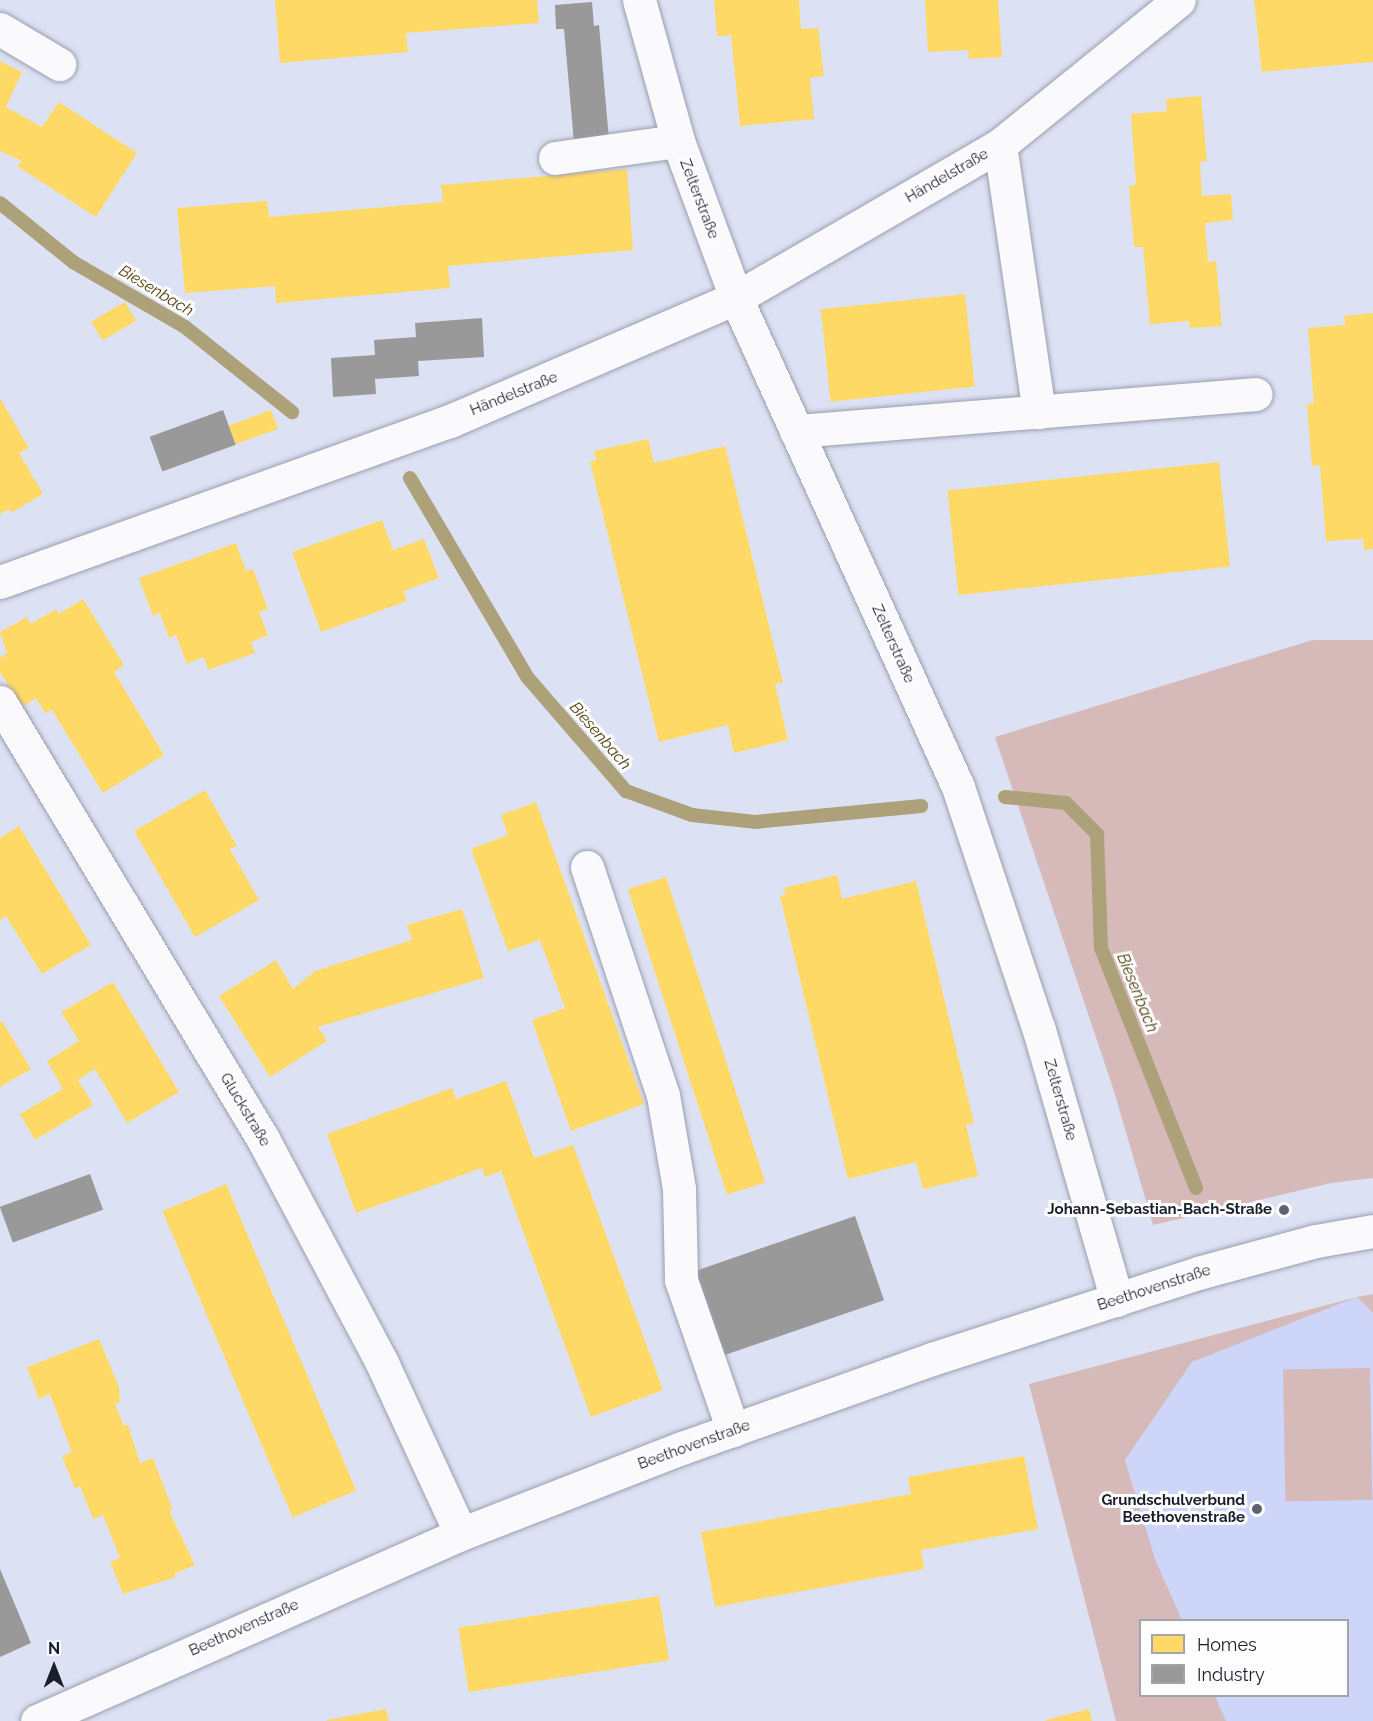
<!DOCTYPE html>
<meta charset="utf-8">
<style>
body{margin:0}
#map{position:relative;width:1373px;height:1721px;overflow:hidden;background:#dce1f3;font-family:Raleway,sans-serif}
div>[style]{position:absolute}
.built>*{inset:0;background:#cdd6f9}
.green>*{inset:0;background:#d6baba;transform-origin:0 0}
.homes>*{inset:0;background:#ffd966;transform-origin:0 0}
.industry>*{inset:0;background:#999;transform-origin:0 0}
.stream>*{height:14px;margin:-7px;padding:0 7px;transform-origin:7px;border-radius:7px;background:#aca178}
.roads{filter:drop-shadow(0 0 2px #9b9eae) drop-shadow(0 0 2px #9b9eae)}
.minor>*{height:33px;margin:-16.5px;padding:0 16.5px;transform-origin:16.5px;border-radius:16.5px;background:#fafafd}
.dots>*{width:16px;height:16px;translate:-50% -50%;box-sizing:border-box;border:3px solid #fdfdfd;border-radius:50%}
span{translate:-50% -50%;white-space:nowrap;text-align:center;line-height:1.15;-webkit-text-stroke:6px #fdfdfd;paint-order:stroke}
.street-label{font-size:15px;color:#1a1e2d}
.poi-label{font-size:15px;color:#1a1e2d;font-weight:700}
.right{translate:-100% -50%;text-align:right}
.water-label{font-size:16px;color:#51430e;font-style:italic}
.legend{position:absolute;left:1139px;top:1619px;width:210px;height:78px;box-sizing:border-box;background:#fdfdfd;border:2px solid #a2a4aa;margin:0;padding:8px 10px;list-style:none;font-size:18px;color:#1a1e2d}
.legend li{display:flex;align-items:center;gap:12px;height:30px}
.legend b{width:30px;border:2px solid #a2a4aa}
.north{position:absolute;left:24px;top:1637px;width:60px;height:60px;-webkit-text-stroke:4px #fdfdfd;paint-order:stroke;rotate:0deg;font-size:16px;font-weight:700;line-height:24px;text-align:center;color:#1a1e2d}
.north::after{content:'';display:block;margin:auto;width:21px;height:27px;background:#1a1e2d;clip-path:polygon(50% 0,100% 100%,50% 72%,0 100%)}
</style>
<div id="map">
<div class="built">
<div style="clip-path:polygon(1357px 1297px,1373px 1313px,1373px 1721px,1226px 1721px,1215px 1696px,1348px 1696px,1348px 1620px,1182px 1620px,1155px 1559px,1125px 1460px,1192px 1362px)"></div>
</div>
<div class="green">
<div style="clip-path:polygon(1313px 640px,1373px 640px,1373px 1178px,1331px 1183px,1153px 1225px,1114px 1091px,995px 737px)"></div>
<div style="clip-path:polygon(1373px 1294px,1373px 1313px,1357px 1297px,1192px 1362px,1125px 1460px,1155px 1559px,1182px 1620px,1140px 1620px,1140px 1696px,1215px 1696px,1226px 1721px,1116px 1721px,1029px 1384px,1357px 1297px)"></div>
<div style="left:1370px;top:1368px;width:132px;height:87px;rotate:89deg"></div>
</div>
<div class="homes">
<div style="clip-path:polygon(275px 0,537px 0,539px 23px,406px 33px,408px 52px,280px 63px)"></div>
<div style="clip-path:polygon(714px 0,799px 0,801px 29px,818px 28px,824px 76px,810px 78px,814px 119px,740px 126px,731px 35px,717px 36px)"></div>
<div style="clip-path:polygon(925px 0,998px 0,1002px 57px,969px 59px,968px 50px,928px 52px)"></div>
<div style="clip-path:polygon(1254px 0,1373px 0,1373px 62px,1262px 72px)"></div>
<div style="clip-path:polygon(0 61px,22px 72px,6px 107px,42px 127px,59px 102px,137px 153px,96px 217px,17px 166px,22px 161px,0 151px)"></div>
<div style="clip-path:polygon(1201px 96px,1207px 161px,1200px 162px,1202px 196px,1231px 194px,1233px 220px,1205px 223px,1208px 262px,1216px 261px,1222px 326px,1190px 328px,1189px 321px,1150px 324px,1143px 247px,1134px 247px,1129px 186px,1136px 185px,1131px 114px,1167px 111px,1166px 99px)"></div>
<div style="clip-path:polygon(627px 169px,633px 250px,448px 266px,450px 288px,276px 303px,275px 286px,185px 293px,177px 208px,267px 201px,269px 217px,443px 202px,441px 185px)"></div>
<div style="left:965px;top:294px;width:93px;height:145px;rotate:84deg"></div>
<div style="left:125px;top:302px;width:22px;height:39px;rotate:60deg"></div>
<div style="clip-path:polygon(1373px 313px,1373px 549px,1364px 550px,1363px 539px,1326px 541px,1320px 465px,1312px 466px,1307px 404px,1314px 403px,1308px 328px,1345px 325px,1344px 316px)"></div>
<div style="clip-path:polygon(0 398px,29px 448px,19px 453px,43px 494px,11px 513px,9px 509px,0 514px)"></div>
<div style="left:271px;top:410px;width:20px;height:45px;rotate:70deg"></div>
<div style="clip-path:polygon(648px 439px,654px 463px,725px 446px,783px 683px,775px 684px,788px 740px,734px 753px,728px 725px,659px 742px,590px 462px,596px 460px,594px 451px)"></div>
<div style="left:1219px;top:462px;width:105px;height:273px;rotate:84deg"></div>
<div style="clip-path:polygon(382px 520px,393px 550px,424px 539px,439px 578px,403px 591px,407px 601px,321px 632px,292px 552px)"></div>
<div style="clip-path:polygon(236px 543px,246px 571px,253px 569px,268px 609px,259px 612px,268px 635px,251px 642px,255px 653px,208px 670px,204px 657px,187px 664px,176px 635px,169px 638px,160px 613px,153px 616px,139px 578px)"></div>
<div style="clip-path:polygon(83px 599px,124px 665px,114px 672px,164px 755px,103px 793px,52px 710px,45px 713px,36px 698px,22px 707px,0 672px,0 658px,7px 653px,0 632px,27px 617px,31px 624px,56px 609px,59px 614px)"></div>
<div style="clip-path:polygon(205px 790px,237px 846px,230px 849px,259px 900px,195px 937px,134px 831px)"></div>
<div style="clip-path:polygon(536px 802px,644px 1104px,571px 1131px,532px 1020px,565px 1008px,540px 940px,508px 951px,471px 849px,508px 835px,501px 815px)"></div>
<div style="clip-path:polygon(19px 826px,91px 945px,42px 974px,6px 916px,0 920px,0 838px)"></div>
<div style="clip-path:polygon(837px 875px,842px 899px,916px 881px,974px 1123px,966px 1125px,978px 1176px,923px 1189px,916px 1162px,848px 1179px,780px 896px,786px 894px,784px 888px)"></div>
<div style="left:666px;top:877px;width:321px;height:40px;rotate:72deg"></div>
<div style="clip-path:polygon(462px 909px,484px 978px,318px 1027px,327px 1041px,270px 1077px,219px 996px,276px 960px,293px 989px,315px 971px,412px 940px,407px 925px)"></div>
<div style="clip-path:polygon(113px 982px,179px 1092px,127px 1123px,95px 1069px,78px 1080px,93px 1105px,35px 1140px,20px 1114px,63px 1089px,47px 1061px,79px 1041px,61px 1012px)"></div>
<div style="clip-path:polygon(2px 1021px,31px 1069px,0 1087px,0 1022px)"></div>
<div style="clip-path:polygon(506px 1081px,534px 1158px,573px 1145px,663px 1390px,591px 1417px,501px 1171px,485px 1177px,482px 1168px,356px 1213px,327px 1134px,452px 1088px,456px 1099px)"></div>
<div style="left:226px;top:1184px;width:333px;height:69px;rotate:67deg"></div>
<div style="clip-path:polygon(99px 1339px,119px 1387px,120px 1402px,115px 1404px,124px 1426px,128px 1425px,140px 1463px,153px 1458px,172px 1508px,170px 1513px,195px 1565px,174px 1574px,176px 1577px,123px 1594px,110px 1562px,120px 1558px,103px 1515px,93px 1519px,80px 1486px,75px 1489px,62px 1456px,72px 1452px,50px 1394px,39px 1399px,27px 1367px)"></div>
<div style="clip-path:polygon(1024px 1456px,1038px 1529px,921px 1550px,924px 1569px,715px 1607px,701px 1532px,911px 1494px,908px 1477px)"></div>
<div style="left:659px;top:1596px;width:65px;height:203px;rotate:81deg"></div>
<div style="clip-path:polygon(386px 1709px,389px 1721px,327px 1721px,327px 1720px)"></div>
<div style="clip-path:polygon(1089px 1709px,1092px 1721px,1046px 1721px,1046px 1720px)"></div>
</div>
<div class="industry">
<div style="clip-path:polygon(592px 2px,594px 26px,599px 25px,609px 140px,574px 143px,564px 29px,556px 29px,555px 5px)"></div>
<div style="clip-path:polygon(482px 318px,484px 357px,418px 361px,419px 376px,375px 379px,376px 394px,333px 397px,331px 358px,375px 355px,374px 340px,416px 337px,415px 323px)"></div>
<div style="left:223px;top:410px;width:37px;height:78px;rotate:70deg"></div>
<div style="left:90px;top:1174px;width:38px;height:96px;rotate:70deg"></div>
<div style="left:855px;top:1216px;width:89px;height:173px;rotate:71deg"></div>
<div style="clip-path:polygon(0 1569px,31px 1643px,0 1657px)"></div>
</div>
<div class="stream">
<div style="left:0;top:203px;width:94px;rotate:38.9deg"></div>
<div style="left:73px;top:262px;width:129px;rotate:30.1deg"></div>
<div style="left:185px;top:327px;width:137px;rotate:38.5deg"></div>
<div style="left:410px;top:478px;width:232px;rotate:59.5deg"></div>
<div style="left:528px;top:678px;width:150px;rotate:49.1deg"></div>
<div style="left:626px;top:791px;width:70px;rotate:20deg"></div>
<div style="left:692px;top:815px;width:63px;rotate:6.3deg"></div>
<div style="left:755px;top:822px;width:167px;rotate:-5.5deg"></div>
<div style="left:1005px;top:797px;width:61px;rotate:5.6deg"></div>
<div style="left:1066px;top:803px;width:44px;rotate:45deg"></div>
<div style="left:1097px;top:834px;width:114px;rotate:88deg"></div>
<div style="left:1101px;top:948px;width:258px;rotate:68.4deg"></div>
</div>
<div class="roads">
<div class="minor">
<div style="left:639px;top:0;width:146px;rotate:74.5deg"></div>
<div style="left:678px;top:141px;width:167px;rotate:69.7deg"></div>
<div style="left:736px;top:298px;width:537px;rotate:65.58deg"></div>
<div style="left:958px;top:787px;width:256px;rotate:71.6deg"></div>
<div style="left:1039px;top:1030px;width:281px;rotate:73.9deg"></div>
<div style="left:0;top:29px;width:69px;rotate:30.7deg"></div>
<div style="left:1000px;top:145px;width:270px;rotate:81.7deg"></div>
<div style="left:555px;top:158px;width:124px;rotate:-7.9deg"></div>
<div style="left:796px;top:431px;width:461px;rotate:-4.6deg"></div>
<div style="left:0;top:582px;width:478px;rotate:-19.7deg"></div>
<div style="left:450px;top:421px;width:311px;rotate:-23.3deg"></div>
<div style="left:736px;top:298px;width:305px;rotate:-30.1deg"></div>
<div style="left:1000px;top:145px;width:230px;rotate:-39deg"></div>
<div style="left:0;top:702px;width:510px;rotate:58.96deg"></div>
<div style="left:263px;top:1139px;width:254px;rotate:62deg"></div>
<div style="left:382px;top:1363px;width:188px;rotate:65.2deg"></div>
<div style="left:587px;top:867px;width:240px;rotate:71.6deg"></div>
<div style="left:663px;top:1095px;width:95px;rotate:80.3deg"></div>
<div style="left:679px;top:1189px;width:91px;rotate:88.7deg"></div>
<div style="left:681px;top:1280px;width:159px;rotate:70.9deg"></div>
<div style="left:37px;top:1721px;width:463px;rotate:-23.8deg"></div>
<div style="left:461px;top:1534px;width:237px;rotate:-21.3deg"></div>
<div style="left:682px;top:1448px;width:265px;rotate:-19.6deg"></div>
<div style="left:932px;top:1359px;width:280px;rotate:-17.9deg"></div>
<div style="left:1198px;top:1273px;width:122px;rotate:-15.2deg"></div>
<div style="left:1316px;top:1241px;width:58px;rotate:-10deg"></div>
</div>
</div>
<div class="dots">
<div style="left:1284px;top:1210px;background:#5e6272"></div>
<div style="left:1257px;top:1509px;background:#5e6272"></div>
</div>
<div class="street-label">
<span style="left:947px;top:176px;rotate:-30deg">Händelstraße</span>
<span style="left:699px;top:199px;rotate:69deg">Zelterstraße</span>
<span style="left:514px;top:394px;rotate:-22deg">Händelstraße</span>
<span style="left:893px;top:644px;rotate:66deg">Zelterstraße</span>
<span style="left:1060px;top:1100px;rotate:74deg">Zelterstraße</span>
<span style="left:245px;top:1110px;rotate:59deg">Gluckstraße</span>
<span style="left:1154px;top:1288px;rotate:-18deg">Beethovenstraße</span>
<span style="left:694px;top:1445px;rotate:-20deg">Beethovenstraße</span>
<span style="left:244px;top:1628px;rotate:-24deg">Beethovenstraße</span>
</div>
<div class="poi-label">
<span class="right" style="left:1272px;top:1210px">Johann-Sebastian-Bach-Straße</span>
<span class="right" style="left:1245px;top:1509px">Grundschulverbund<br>Beethovenstraße</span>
</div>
<div class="water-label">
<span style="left:156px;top:291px;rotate:31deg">Biesenbach</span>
<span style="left:600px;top:736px;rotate:49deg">Biesenbach</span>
<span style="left:1137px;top:993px;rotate:68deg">Biesenbach</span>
</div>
<ul class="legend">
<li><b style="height:16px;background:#ffd966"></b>Homes</li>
<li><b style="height:16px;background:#999"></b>Industry</li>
</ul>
<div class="north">N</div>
</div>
